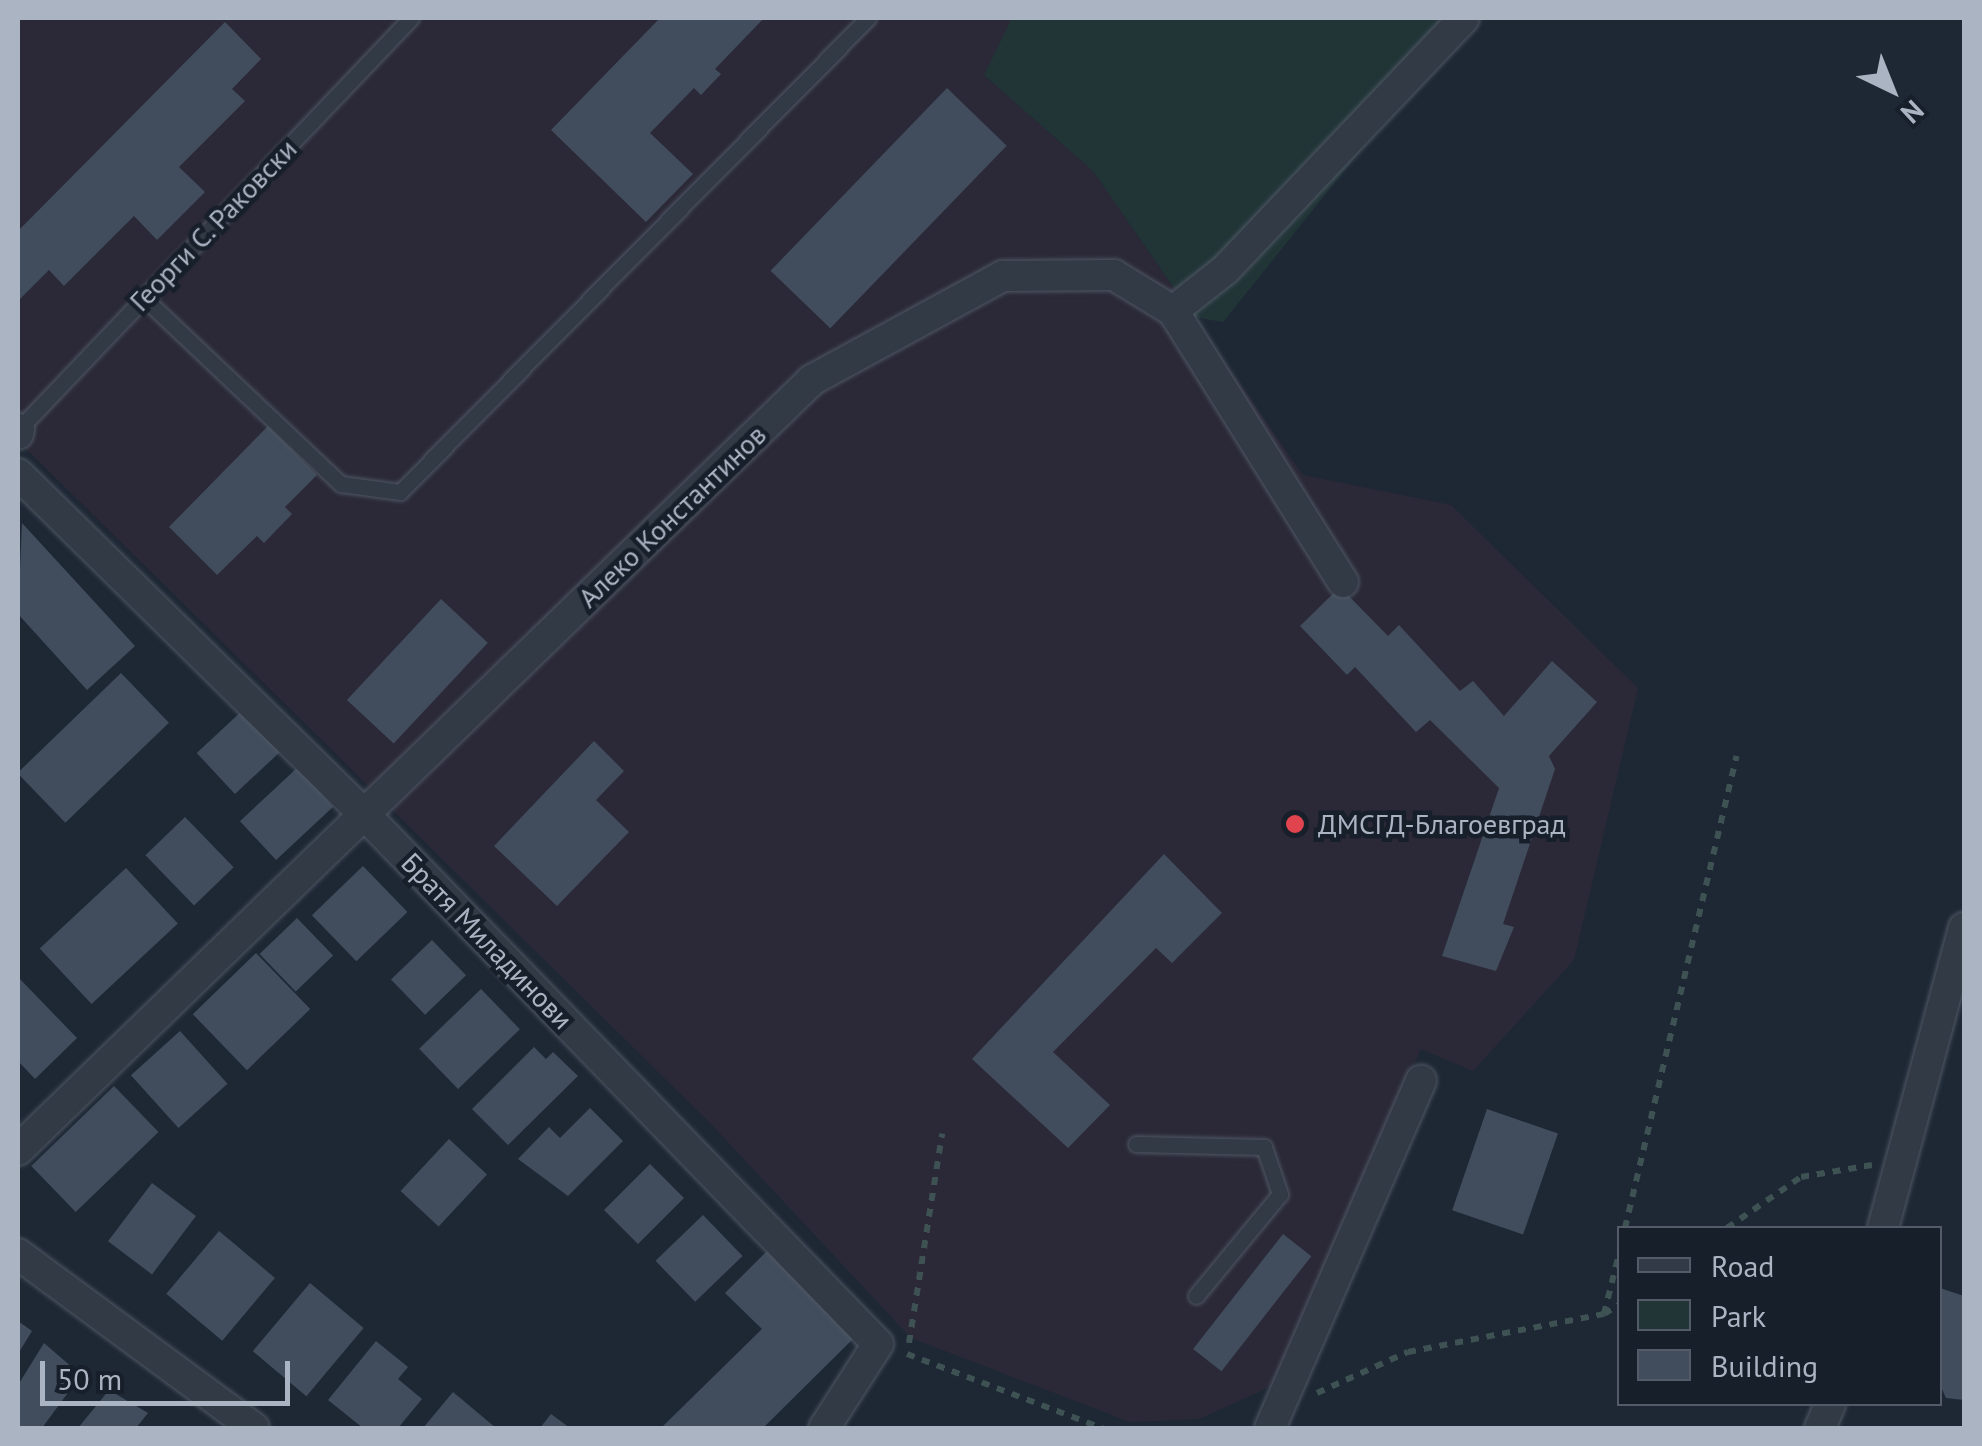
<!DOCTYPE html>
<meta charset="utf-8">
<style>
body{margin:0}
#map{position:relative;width:1982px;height:1446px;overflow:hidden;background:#1e2835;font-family:"PT Sans",sans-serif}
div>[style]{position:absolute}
.medical>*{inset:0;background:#2b2937}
.green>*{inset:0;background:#213537}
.building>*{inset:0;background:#414d5d;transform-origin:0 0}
.path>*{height:6px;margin-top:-3px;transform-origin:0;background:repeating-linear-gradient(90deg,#3e5153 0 8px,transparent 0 16px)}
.roads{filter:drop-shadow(0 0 2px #4f5764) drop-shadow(0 0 2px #4f5764)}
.lane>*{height:15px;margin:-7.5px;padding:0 7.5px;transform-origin:7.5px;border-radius:7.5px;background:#323a45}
.street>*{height:30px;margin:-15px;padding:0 15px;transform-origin:15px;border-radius:15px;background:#323a45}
.dots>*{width:28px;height:28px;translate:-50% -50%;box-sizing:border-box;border:5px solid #171f2a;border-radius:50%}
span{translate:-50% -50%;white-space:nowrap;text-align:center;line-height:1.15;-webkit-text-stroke:9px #171f2a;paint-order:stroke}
.street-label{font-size:28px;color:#abb4c3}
.poi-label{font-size:28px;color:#abb4c3}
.left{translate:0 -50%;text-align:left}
.frame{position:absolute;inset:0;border:20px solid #abb4c3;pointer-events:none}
.legend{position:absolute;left:1617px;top:1226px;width:325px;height:180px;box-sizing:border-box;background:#171f2a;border:2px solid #525b67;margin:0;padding:12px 18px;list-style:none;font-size:30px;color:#abb4c3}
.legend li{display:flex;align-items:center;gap:20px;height:50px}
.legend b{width:50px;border:2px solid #525b67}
.north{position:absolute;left:1842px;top:40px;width:100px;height:100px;-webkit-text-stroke:8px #171f2a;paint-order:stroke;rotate:137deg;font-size:28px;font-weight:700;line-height:40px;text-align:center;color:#abb4c3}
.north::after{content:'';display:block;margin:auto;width:35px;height:45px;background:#abb4c3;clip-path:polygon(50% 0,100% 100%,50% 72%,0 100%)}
.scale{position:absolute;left:40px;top:1361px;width:250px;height:45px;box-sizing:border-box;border:5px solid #abb4c3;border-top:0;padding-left:12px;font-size:30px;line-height:35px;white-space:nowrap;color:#abb4c3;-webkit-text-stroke:8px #171f2a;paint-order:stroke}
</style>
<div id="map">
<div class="medical">
<div style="clip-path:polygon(18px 18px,1013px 18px,984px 75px,1093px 171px,1303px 475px,1451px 505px,1638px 688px,1574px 960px,1473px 1071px,1421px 1049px,1272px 1386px,1199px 1419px,1130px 1422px,911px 1338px,711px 1124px,18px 441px)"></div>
</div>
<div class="green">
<div style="clip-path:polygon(1012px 18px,1467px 18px,1223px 322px,1194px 317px,1093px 171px,984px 75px)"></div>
</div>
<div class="building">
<div style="clip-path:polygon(660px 18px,764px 18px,715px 69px,721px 74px,701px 95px,694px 88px,650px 133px,693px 174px,646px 222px,551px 130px)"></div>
<div style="clip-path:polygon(225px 22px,261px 59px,232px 89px,245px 101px,179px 167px,205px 192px,157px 240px,134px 216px,64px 286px,49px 270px,20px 299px,18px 231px)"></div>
<div style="left:947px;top:88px;width:83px;height:254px;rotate:44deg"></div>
<div style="clip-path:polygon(268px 426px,317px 475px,285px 507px,292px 514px,264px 543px,257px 536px,217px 575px,169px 527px)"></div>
<div style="clip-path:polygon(22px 523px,135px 646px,87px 690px,18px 614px)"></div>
<div style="clip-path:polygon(1340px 587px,1388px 636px,1399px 625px,1460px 691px,1473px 681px,1504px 716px,1552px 661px,1597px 702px,1549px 756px,1555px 769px,1503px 924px,1514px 927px,1496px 971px,1442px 956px,1499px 788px,1430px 720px,1416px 732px,1355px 667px,1347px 675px,1300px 626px)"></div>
<div style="left:441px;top:599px;width:64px;height:138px;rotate:43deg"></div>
<div style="left:121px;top:673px;width:69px;height:144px;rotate:46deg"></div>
<div style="left:245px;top:708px;width:56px;height:66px;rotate:47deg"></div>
<div style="clip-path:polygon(594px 741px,624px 771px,596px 800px,629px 832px,557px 906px,494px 846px)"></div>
<div style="left:297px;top:768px;width:53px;height:78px;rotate:47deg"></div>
<div style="left:185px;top:817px;width:70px;height:55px;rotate:46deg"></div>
<div style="clip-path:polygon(1164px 854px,1222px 913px,1172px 963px,1156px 948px,1053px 1052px,1110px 1105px,1068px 1148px,972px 1059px)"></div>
<div style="left:363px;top:866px;width:64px;height:71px;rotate:46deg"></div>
<div style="left:126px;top:868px;width:76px;height:118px;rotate:47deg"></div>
<div style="left:297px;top:918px;width:52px;height:52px;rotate:46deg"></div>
<div style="left:432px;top:940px;width:49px;height:57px;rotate:46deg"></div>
<div style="left:256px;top:953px;width:78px;height:88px;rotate:46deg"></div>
<div style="clip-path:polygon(18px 977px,77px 1038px,35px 1079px,18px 1061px)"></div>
<div style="left:481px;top:989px;width:56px;height:86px;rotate:46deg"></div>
<div style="left:180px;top:1031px;width:71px;height:66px;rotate:48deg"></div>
<div style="clip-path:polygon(534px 1047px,546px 1059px,553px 1052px,578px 1076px,508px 1145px,472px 1109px)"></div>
<div style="left:114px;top:1086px;width:64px;height:115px;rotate:46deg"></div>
<div style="clip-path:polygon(590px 1108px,623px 1141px,568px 1196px,518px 1159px,549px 1127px,560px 1138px)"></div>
<div style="left:1487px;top:1109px;width:75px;height:107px;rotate:19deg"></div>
<div style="left:449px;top:1139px;width:52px;height:71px;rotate:43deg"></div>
<div style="left:650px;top:1164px;width:48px;height:65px;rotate:45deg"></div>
<div style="left:152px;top:1183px;width:55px;height:73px;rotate:37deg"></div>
<div style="left:703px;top:1215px;width:57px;height:66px;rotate:46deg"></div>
<div style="left:219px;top:1231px;width:73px;height:82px;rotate:40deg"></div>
<div style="left:1283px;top:1234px;width:36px;height:146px;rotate:38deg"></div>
<div style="clip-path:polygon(772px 1246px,859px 1333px,763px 1428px,661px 1428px,762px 1329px,725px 1293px)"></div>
<div style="left:310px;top:1283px;width:70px;height:89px;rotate:40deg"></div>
<div style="clip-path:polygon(1940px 1288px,1964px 1296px,1964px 1400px,1946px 1398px,1941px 1387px)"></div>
<div style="clip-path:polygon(18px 1321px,32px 1331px,18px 1354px)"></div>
<div style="clip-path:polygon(376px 1341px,408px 1367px,398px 1379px,422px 1399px,398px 1428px,363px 1428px,328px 1400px)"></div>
<div style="clip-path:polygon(44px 1343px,81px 1375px,42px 1428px,18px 1428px,18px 1385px)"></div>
<div style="clip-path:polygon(109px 1390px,148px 1413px,136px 1428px,78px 1428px)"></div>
<div style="clip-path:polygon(453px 1392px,496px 1428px,423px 1428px)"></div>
<div style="clip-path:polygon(551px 1414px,570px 1428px,540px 1428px)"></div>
</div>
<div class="path">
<div style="left:1625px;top:1228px;width:485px;rotate:-76.7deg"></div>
<div style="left:1727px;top:1228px;width:90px;rotate:-34.6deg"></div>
<div style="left:1801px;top:1177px;width:72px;rotate:-9.6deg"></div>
<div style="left:1604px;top:1314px;width:19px;rotate:-32deg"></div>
<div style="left:909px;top:1343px;width:212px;rotate:-81deg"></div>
<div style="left:907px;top:1354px;width:209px;rotate:20.8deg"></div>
<div style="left:1317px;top:1393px;width:100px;rotate:-24.3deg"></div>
<div style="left:1408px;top:1352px;width:200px;rotate:-11deg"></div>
<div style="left:1604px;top:1314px;width:66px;rotate:-76deg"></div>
</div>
<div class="roads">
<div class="lane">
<div style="left:144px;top:298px;width:271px;rotate:43.4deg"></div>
<div style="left:341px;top:484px;width:60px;rotate:7.7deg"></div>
<div style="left:400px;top:492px;width:666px;rotate:-45.36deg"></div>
<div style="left:19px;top:429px;width:568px;rotate:-46.36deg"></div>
<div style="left:1136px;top:1144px;width:128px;rotate:1.3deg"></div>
<div style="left:1264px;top:1147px;width:50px;rotate:71.2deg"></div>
<div style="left:1280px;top:1194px;width:132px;rotate:129.5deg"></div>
</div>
<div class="street">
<div style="left:1173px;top:311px;width:66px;rotate:-38.3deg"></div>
<div style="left:1225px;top:270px;width:347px;rotate:-46.5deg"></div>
<div style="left:18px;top:434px;width:5px;rotate:-79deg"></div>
<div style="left:18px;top:474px;width:485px;rotate:44.5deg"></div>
<div style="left:364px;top:814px;width:738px;rotate:45.88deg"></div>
<div style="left:878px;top:1344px;width:100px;rotate:122.7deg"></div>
<div style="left:18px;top:1150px;width:1106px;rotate:-44.12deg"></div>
<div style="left:812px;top:380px;width:217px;rotate:-28.6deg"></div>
<div style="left:1003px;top:276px;width:111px;rotate:-0.5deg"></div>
<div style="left:1114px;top:275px;width:69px;rotate:31.4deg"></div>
<div style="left:1173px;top:311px;width:320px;rotate:57.9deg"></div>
<div style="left:1883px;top:1228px;width:311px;rotate:-74.9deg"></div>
<div style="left:18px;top:1254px;width:293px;rotate:36.4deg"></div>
<div style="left:1270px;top:1428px;width:379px;rotate:-66.5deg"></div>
<div style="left:1820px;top:1428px;width:26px;rotate:-67deg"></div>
</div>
</div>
<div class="dots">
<div style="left:1295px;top:824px;background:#e0444e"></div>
</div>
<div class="street-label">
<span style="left:213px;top:225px;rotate:-46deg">Георги С. Раковски</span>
<span style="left:672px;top:516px;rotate:-44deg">Алеко Константинов</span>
<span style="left:487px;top:941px;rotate:46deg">Братя Миладинови</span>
</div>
<div class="poi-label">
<span class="left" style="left:1318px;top:824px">ДМСГД-Благоевград</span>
</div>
<div class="frame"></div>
<ul class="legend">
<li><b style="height:12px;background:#323a45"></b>Road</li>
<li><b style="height:28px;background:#213537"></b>Park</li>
<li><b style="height:28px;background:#414d5d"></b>Building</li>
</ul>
<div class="north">N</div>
<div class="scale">50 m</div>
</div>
